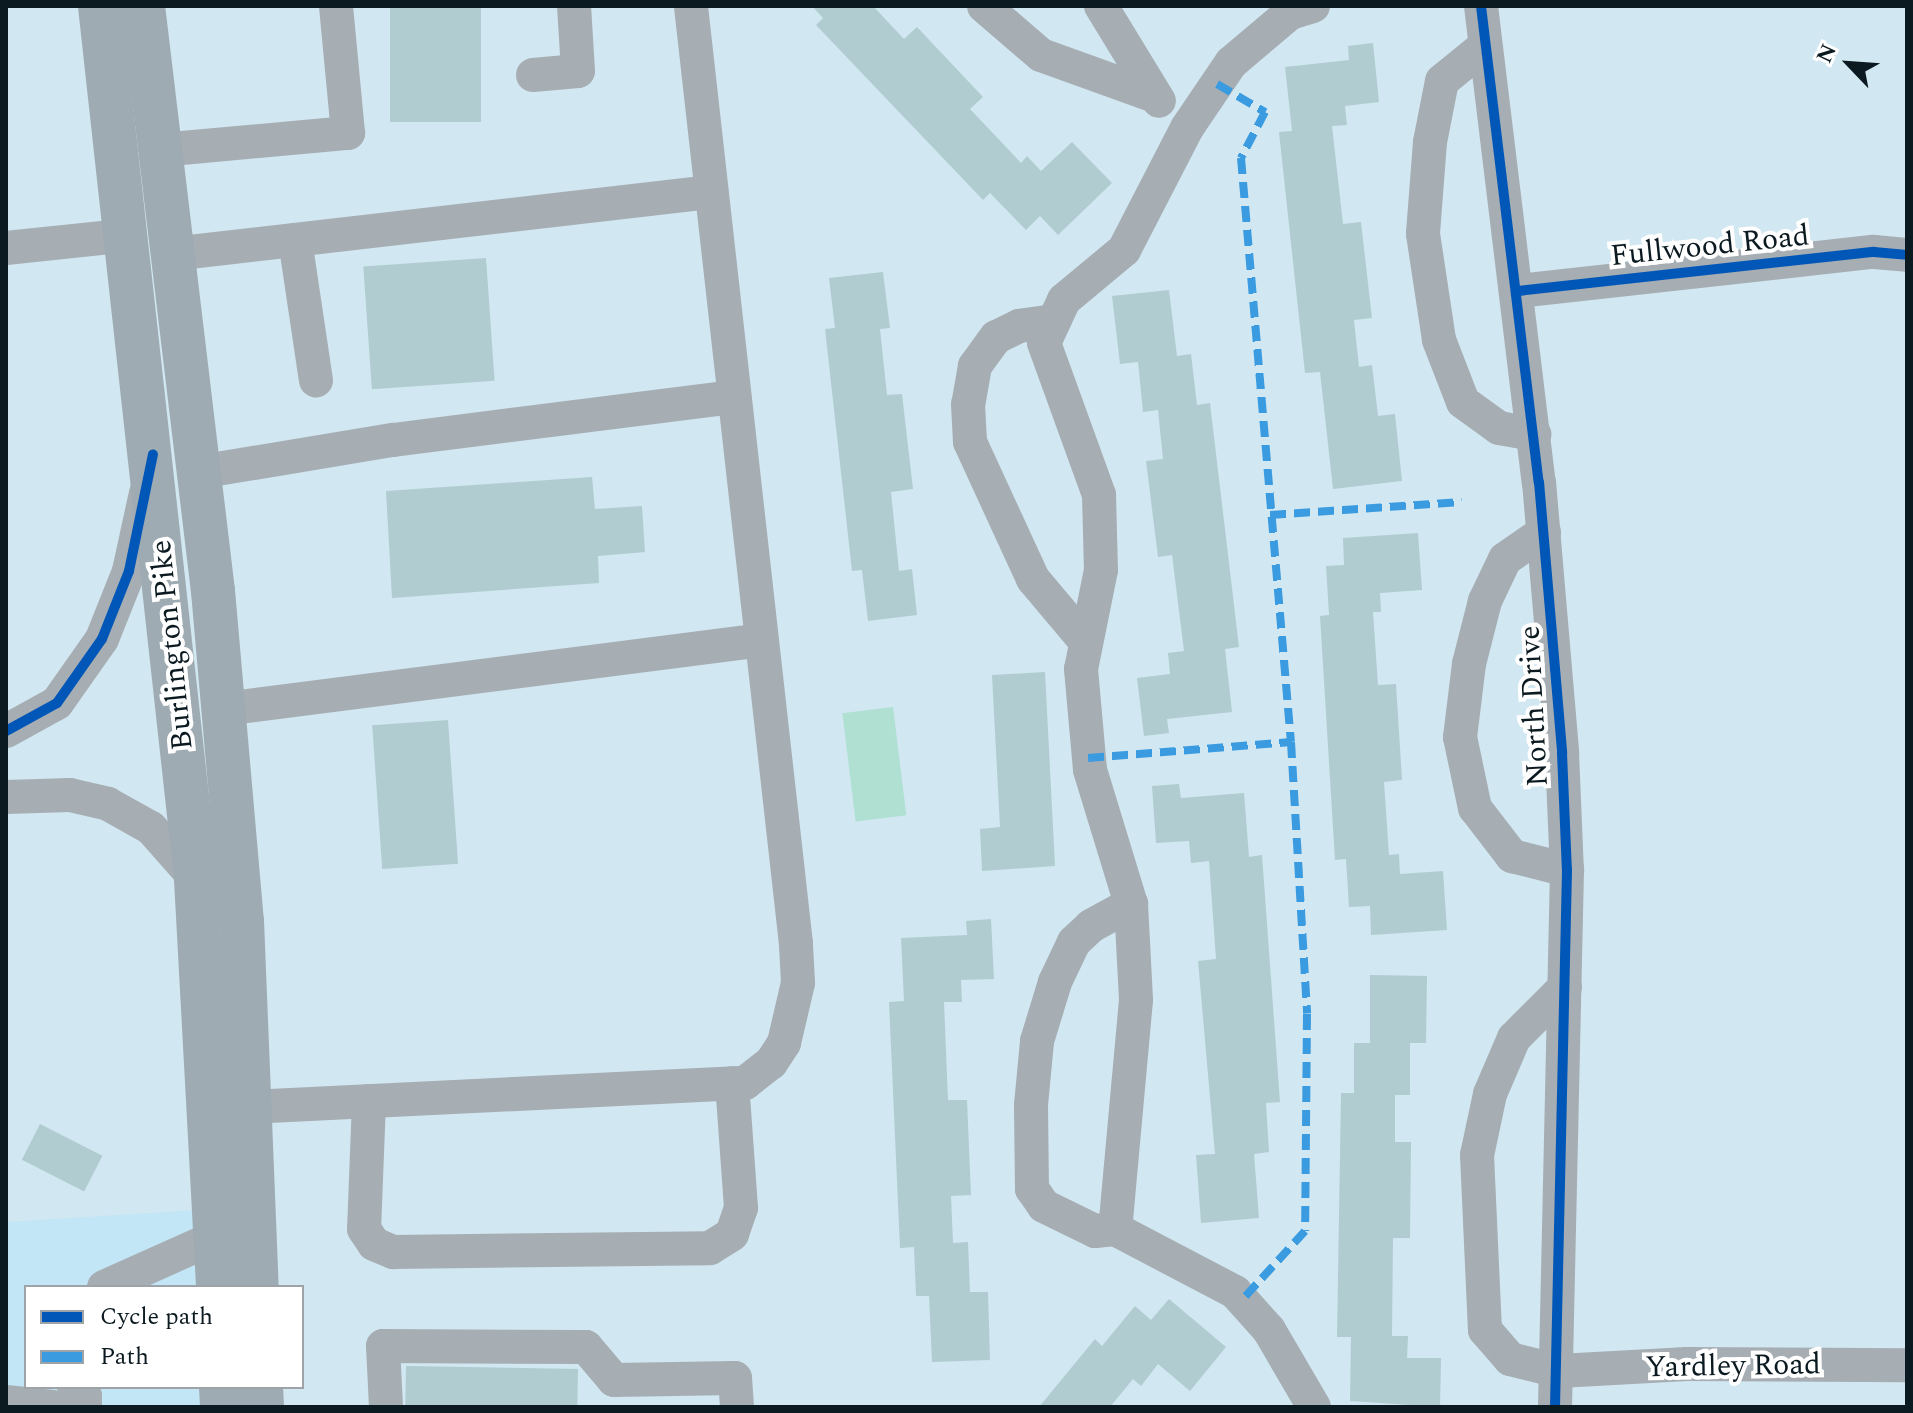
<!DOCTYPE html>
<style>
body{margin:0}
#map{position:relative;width:1913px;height:1413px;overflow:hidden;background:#d1e7f1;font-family:Spectral,serif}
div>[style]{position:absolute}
.built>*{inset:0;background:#c2e6f6}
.green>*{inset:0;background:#afe0d2;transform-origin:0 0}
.building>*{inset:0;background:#b0ccd0;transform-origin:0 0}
.minor>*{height:34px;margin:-17px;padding:0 17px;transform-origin:17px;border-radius:17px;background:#a6adb3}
.highway>*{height:44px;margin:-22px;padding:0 22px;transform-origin:22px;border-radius:22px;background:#9fabb2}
.quiet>*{height:8px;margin-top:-4px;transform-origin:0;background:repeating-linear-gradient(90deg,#3a9be0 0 16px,transparent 0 24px)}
.cycleway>*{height:10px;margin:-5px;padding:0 5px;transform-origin:5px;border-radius:5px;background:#0057b8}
span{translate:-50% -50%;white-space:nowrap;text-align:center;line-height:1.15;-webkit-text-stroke:8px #fff;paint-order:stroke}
.street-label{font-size:30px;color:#0b1a20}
.frame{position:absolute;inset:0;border:8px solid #0b1a20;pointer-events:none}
.legend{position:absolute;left:24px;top:1285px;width:280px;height:104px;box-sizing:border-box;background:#fff;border:2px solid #9da3a6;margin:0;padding:10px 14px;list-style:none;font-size:24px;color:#0b1a20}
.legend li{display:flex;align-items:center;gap:16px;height:40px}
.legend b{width:40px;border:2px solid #9da3a6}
.north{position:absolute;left:1809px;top:24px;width:80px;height:80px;-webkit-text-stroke:6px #fff;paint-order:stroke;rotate:295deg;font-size:22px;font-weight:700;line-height:32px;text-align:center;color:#0b1a20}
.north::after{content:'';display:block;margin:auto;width:28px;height:36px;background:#0b1a20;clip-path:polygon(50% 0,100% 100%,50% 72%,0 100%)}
</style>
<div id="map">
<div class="built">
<div style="clip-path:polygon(214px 1209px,218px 1287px,26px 1287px,26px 1387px,221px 1387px,222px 1407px,6px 1407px,6px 1222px)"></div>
</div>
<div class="green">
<div style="left:893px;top:707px;width:109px;height:51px;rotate:83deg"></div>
</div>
<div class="building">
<div style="left:390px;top:6px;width:91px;height:116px"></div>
<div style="clip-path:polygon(812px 6px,873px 6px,904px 39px,917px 27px,983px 97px,970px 109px,1021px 163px,1027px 156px,1041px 171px,1072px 142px,1112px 183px,1058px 235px,1040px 216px,1026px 230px,990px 193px,983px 200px,816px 25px,823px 18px)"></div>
<div style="clip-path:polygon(1373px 43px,1379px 102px,1345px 106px,1347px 125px,1332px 126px,1343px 224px,1361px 222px,1372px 318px,1354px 320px,1359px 367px,1372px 365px,1378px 416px,1395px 414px,1402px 481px,1333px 489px,1320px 372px,1305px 373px,1279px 132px,1292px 131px,1285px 67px,1349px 60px,1348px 46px)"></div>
<div style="left:486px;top:258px;width:123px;height:123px;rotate:86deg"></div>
<div style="clip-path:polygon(883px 272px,890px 328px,880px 329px,887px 395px,902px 394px,913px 489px,891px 492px,899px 571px,912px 569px,917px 615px,868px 621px,862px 570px,852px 571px,825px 329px,835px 328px,829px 278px)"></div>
<div style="clip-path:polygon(1169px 290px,1177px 356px,1191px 354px,1197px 405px,1210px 403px,1239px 647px,1225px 649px,1232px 712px,1167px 719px,1169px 733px,1144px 736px,1137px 678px,1170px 674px,1168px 653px,1184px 651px,1172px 555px,1158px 557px,1146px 461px,1163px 459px,1158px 410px,1143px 412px,1138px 362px,1120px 364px,1112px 296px)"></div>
<div style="clip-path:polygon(592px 477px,595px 509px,642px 506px,645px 552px,598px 556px,599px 583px,392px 598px,386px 491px)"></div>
<div style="clip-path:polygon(1418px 533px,1422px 590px,1380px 593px,1381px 612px,1373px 612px,1378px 685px,1396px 684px,1402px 780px,1384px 782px,1389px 855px,1399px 854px,1400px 874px,1443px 871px,1447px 930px,1371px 935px,1370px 906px,1349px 907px,1346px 859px,1335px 860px,1320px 616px,1329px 615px,1326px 566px,1344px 565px,1343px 538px)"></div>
<div style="clip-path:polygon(1045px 672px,1055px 866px,982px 871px,980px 829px,1000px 827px,992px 675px)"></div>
<div style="left:448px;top:720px;width:144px;height:76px;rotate:86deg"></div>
<div style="clip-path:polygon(1179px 784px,1181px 798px,1244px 793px,1249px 857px,1262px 855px,1280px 1102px,1266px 1103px,1269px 1152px,1254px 1154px,1259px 1218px,1201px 1223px,1196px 1155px,1215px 1154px,1198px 961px,1216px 959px,1209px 861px,1191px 863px,1189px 841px,1156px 843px,1152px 786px)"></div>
<div style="clip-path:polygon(991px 919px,994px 979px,961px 980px,962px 1002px,944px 1002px,948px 1100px,967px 1100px,971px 1195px,951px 1196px,953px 1243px,968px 1242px,970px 1292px,988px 1292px,990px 1360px,932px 1362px,929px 1296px,916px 1296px,914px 1247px,900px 1248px,889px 1002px,904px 1001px,901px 938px,967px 935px,966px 921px)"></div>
<div style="clip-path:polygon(1370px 975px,1427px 976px,1426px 1043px,1410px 1043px,1410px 1095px,1395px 1095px,1395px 1142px,1411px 1142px,1410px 1238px,1393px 1238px,1392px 1336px,1408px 1336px,1407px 1358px,1441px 1358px,1440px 1407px,1350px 1401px,1351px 1337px,1337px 1337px,1341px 1093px,1354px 1093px,1354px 1043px,1370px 1043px)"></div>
<div style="left:40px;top:1124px;width:70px;height:40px;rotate:27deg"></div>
<div style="clip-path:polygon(1169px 1299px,1226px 1347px,1190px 1391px,1158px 1364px,1141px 1386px,1133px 1379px,1110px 1407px,1039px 1407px,1095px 1339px,1102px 1346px,1135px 1306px,1151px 1320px)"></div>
<div style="left:406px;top:1366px;width:172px;height:41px;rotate:1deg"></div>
</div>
<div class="minor">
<div style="left:984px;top:6px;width:75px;rotate:40.7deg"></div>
<div style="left:1041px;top:55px;width:121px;rotate:19.8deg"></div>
<div style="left:1101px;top:6px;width:111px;rotate:58.6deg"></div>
<div style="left:1313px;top:6px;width:24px;rotate:163deg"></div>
<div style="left:1290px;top:13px;width:77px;rotate:139.7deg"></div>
<div style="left:1231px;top:63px;width:78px;rotate:124.1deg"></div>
<div style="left:1187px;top:128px;width:137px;rotate:117.3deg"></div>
<div style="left:1124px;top:250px;width:78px;rotate:140.2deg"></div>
<div style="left:1064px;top:300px;width:47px;rotate:114.9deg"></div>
<div style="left:1044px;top:343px;width:162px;rotate:70.1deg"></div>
<div style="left:1099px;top:495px;width:75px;rotate:88.5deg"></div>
<div style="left:1101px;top:570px;width:101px;rotate:101.4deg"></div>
<div style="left:1081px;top:669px;width:101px;rotate:84.9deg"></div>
<div style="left:1090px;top:770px;width:140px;rotate:73deg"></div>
<div style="left:1131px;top:904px;width:96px;rotate:87deg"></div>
<div style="left:1136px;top:1000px;width:230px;rotate:95.2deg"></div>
<div style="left:1115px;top:1229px;width:136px;rotate:27.7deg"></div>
<div style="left:1235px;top:1292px;width:51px;rotate:48.2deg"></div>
<div style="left:1269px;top:1330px;width:89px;rotate:59.7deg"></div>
<div style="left:1481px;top:6px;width:480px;rotate:83.1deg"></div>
<div style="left:1539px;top:482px;width:272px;rotate:85.1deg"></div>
<div style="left:1562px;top:753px;width:117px;rotate:87.6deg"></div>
<div style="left:1567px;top:870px;width:537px;rotate:91.28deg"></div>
<div style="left:1485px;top:46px;width:55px;rotate:140.9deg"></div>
<div style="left:1442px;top:81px;width:62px;rotate:101.1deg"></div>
<div style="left:1430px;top:142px;width:92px;rotate:94.4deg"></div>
<div style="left:1423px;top:234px;width:107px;rotate:81.4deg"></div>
<div style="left:1439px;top:340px;width:66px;rotate:68.8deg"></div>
<div style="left:1463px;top:402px;width:44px;rotate:35.8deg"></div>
<div style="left:1499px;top:428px;width:36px;rotate:10deg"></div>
<div style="left:533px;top:75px;width:45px;rotate:-5.1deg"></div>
<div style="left:578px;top:71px;width:65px;rotate:-93.5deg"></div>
<div style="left:160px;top:150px;width:189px;rotate:-5.2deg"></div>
<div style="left:348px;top:133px;width:128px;rotate:-95.4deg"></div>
<div style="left:295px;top:240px;width:142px;rotate:81.5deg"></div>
<div style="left:6px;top:248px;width:124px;rotate:-6deg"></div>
<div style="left:172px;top:254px;width:543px;rotate:-6.56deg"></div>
<div style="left:1518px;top:291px;width:358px;rotate:-6.3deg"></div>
<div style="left:1874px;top:252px;width:33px;rotate:5deg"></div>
<div style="left:1054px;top:321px;width:35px;rotate:172deg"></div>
<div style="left:1019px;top:326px;width:25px;rotate:154deg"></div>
<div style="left:996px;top:337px;width:36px;rotate:126deg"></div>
<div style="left:975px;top:366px;width:39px;rotate:100deg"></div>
<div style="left:968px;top:404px;width:38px;rotate:87deg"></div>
<div style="left:970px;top:442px;width:151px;rotate:65.3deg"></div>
<div style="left:1033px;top:579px;width:82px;rotate:49.9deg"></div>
<div style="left:199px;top:472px;width:197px;rotate:-9.4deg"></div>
<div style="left:393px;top:440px;width:344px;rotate:-7.2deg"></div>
<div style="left:1544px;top:532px;width:47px;rotate:145.3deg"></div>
<div style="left:1505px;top:559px;width:47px;rotate:115.5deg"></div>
<div style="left:1485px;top:601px;width:65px;rotate:104.3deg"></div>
<div style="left:1469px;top:664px;width:74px;rotate:97deg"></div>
<div style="left:1460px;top:737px;width:73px;rotate:78.1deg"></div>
<div style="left:1475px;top:808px;width:61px;rotate:52.4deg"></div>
<div style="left:1512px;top:856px;width:57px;rotate:14.3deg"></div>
<div style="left:224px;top:709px;width:542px;rotate:-7.31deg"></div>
<div style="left:6px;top:731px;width:58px;rotate:-28.8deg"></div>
<div style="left:57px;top:703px;width:78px;rotate:-54.9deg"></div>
<div style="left:102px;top:639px;width:73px;rotate:-68.3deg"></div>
<div style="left:129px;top:571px;width:80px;rotate:-77.7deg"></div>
<div style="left:6px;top:797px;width:64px;rotate:-1.8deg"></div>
<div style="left:70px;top:795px;width:39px;rotate:13deg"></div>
<div style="left:108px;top:804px;width:49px;rotate:29.2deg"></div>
<div style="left:151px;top:828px;width:68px;rotate:48.6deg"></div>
<div style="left:1565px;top:987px;width:72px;rotate:135deg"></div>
<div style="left:1514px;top:1038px;width:61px;rotate:113.2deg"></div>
<div style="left:1490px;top:1094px;width:62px;rotate:102deg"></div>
<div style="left:1477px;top:1155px;width:175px;rotate:87.4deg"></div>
<div style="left:1485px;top:1330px;width:38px;rotate:49deg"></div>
<div style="left:1510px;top:1359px;width:50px;rotate:13.8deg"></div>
<div style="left:1559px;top:1371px;width:128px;rotate:-3.1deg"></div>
<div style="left:1687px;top:1364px;width:220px;rotate:0.3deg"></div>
<div style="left:369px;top:1101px;width:128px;rotate:92.2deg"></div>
<div style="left:364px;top:1229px;width:18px;rotate:56deg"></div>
<div style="left:374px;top:1244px;width:21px;rotate:23deg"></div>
<div style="left:393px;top:1252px;width:317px;rotate:-0.7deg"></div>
<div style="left:710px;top:1248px;width:26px;rotate:-32deg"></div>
<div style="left:732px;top:1234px;width:28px;rotate:-71deg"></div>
<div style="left:741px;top:1208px;width:125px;rotate:-94.1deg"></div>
<div style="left:250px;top:1107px;width:496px;rotate:-2.8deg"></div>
<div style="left:745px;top:1083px;width:33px;rotate:-38deg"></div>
<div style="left:771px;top:1063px;width:24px;rotate:-57deg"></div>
<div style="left:784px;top:1043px;width:62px;rotate:-76.9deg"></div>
<div style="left:798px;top:983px;width:39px;rotate:-93deg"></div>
<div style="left:796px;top:944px;width:944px;rotate:-96.39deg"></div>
<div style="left:1115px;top:1229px;width:20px;rotate:174deg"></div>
<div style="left:1095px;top:1231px;width:57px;rotate:-153.9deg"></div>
<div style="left:1044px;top:1206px;width:21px;rotate:-125deg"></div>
<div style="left:1032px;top:1189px;width:84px;rotate:-90.7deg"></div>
<div style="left:1031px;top:1105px;width:64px;rotate:-84.6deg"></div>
<div style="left:1037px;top:1041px;width:62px;rotate:-73deg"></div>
<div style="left:1055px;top:982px;width:44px;rotate:-64.6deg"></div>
<div style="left:1074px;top:942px;width:23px;rotate:-43deg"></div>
<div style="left:1091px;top:926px;width:46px;rotate:-28.8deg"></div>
<div style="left:104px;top:1287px;width:123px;rotate:-24.1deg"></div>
<div style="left:74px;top:1387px;width:14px;rotate:39deg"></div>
<div style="left:85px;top:1396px;width:11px;rotate:90deg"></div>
<div style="left:6px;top:1402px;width:47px;rotate:6.1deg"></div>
<div style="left:386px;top:1407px;width:61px;rotate:-92.8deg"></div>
<div style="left:383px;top:1346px;width:203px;rotate:0.3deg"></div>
<div style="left:586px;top:1347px;width:43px;rotate:49.7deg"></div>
<div style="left:614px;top:1380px;width:121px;rotate:-0.9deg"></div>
<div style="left:735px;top:1378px;width:29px;rotate:86deg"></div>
</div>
<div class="highway">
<div style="left:100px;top:6px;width:878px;rotate:83.72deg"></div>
<div style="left:196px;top:879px;width:409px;rotate:86.9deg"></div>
<div style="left:143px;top:6px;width:589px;rotate:83.18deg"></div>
<div style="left:213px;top:591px;width:331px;rotate:85deg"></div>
<div style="left:242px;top:921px;width:366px;rotate:87.7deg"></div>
<div style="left:221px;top:1387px;width:20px;rotate:87deg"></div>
<div style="left:261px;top:1387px;width:20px;rotate:87deg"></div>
</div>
<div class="quiet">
<div style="left:1217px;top:84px;width:56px;rotate:30.3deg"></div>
<div style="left:1265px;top:112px;width:52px;rotate:117.6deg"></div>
<div style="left:1241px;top:158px;width:586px;rotate:85.11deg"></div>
<div style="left:1291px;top:742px;width:272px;rotate:86.6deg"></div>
<div style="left:1307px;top:1014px;width:217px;rotate:90.5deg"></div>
<div style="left:1305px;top:1231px;width:93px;rotate:132.4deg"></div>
<div style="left:1270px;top:515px;width:192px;rotate:-3.9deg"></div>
<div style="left:1088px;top:758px;width:204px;rotate:-4.5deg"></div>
</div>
<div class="cycleway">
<div style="left:1481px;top:6px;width:480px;rotate:83.1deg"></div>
<div style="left:1539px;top:482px;width:272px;rotate:85.1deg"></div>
<div style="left:1562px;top:753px;width:117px;rotate:87.6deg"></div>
<div style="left:1567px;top:870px;width:537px;rotate:91.28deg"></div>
<div style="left:1518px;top:291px;width:358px;rotate:-6.3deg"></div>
<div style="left:1874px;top:252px;width:33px;rotate:5deg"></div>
<div style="left:6px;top:731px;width:58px;rotate:-28.8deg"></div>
<div style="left:57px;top:703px;width:78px;rotate:-54.9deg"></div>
<div style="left:102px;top:639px;width:73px;rotate:-68.3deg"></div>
<div style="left:129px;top:571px;width:119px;rotate:-78.4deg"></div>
</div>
<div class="street-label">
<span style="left:1710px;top:246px;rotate:-6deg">Fullwood Road</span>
<span style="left:172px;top:645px;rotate:-96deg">Burlington Pike</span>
<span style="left:1534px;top:706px;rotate:-93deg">North Drive</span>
<span style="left:1733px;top:1366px;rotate:-1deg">Yardley Road</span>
</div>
<div class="frame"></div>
<ul class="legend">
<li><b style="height:10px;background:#0057b8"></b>Cycle path</li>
<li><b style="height:10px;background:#3a9be0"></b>Path</li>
</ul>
<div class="north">N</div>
</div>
